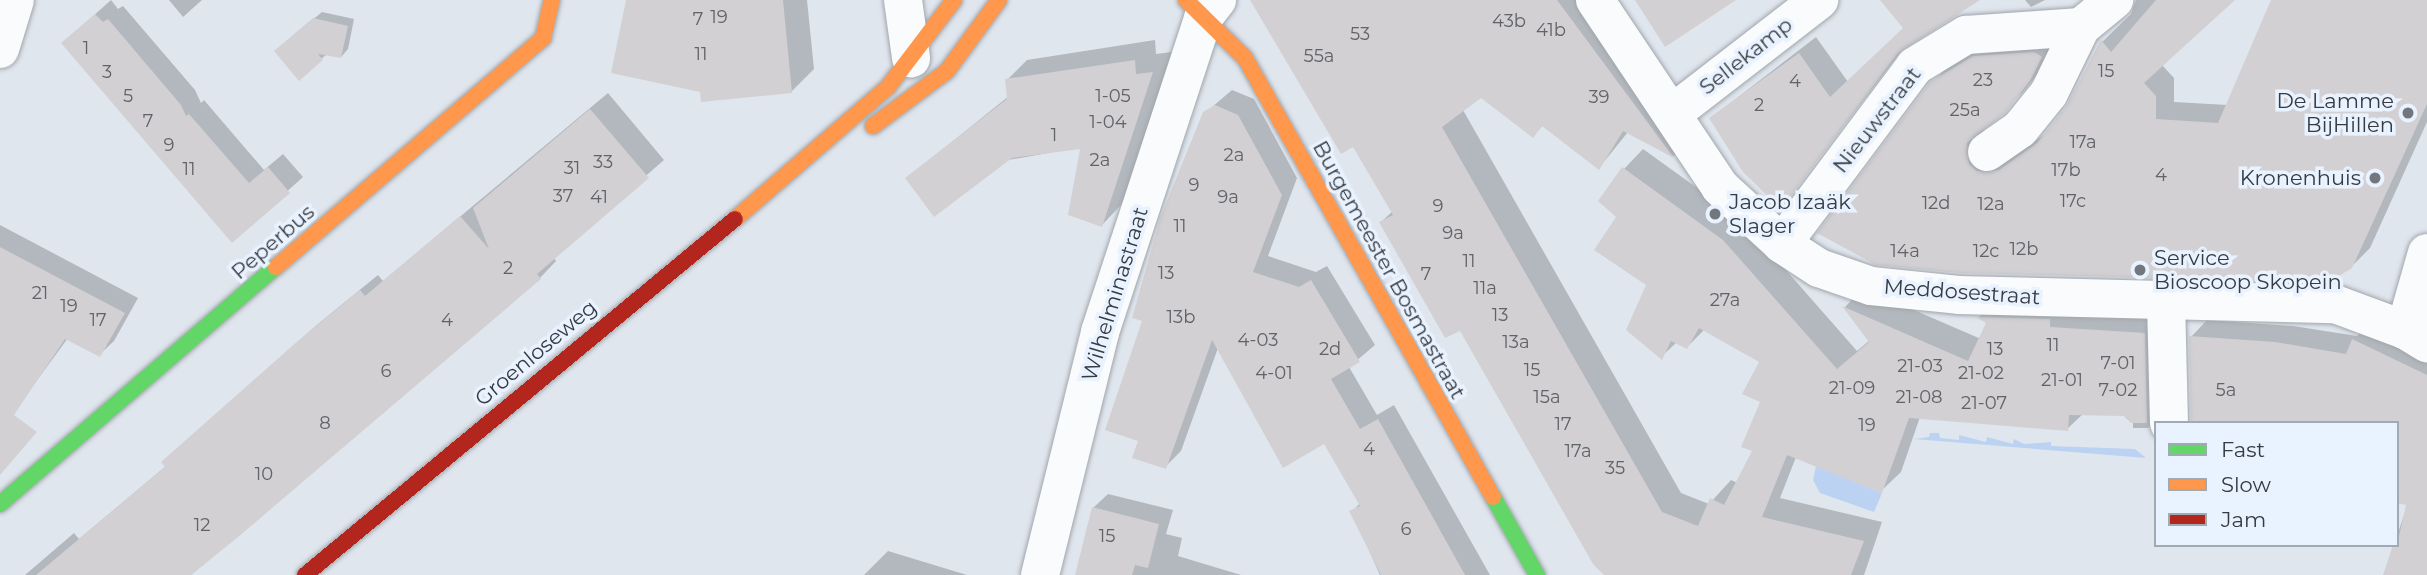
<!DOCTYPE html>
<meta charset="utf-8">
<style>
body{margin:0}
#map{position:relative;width:2427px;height:575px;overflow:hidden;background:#e0e6ee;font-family:Montserrat,sans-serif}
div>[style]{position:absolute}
.green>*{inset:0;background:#bbd2f2}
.shadow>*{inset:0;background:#0003}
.building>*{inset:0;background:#d2d0d3}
.roads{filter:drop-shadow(0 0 2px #a1a6ac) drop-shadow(0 0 2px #a1a6ac)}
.street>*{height:38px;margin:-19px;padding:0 19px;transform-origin:19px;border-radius:19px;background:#fafbfc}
.fast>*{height:16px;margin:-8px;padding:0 8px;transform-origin:8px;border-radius:8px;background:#63d668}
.slow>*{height:16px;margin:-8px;padding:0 8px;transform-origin:8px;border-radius:8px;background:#ff974d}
.jam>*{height:16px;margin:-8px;padding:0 8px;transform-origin:8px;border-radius:8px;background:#b3261e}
.dots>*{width:19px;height:19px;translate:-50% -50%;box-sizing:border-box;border:4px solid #e9f2ff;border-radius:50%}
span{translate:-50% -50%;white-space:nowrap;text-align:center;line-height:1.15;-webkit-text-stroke:7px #e9f2ff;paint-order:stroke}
.number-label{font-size:18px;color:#606368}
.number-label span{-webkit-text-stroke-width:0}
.street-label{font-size:21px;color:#363b41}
.poi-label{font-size:21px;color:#363b41}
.right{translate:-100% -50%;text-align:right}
.left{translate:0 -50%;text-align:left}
.legend{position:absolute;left:2154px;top:421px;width:245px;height:126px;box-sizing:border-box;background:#e9f2ff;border:2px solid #a1a9b3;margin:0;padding:9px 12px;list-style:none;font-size:21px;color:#363b41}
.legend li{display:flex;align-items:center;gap:14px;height:35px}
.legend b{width:35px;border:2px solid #a1a9b3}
</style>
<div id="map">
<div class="green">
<div style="clip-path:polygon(1930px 433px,1939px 433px,1940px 438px,1959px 440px,1959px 435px,1986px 442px,1987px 437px,2013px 444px,2014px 439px,2024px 444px,2051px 442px,2051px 446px,2135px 449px,2146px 458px,1914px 439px,1929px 437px)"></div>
<div style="clip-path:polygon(1816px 466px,1882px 493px,1874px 512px,1820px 493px,1813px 480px)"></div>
</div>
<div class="shadow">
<div style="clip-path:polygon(111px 0,118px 9px,123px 6px,195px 90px,201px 103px,204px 100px,264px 170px,283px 154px,303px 177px,232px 241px,63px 43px)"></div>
<div style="clip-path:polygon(169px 0,202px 0,183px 17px)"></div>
<div style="clip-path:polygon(628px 0,807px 0,814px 69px,791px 92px,702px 90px)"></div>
<div style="clip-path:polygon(1263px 0,1590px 0,1693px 137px,1674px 156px,1628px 132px,1599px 168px,1543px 125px,1533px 136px,1481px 96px,1463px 110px,1681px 493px,1709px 504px,1731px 480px,1738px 483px,1754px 450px,1762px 402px,1761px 362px,1705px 329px,1687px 347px,1677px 342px,1661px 357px,1648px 284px,1619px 216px,1624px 169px,1643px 149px,1743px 221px,1857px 351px,1870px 340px,1845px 307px,1863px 288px,1981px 339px,1989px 322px,1979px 317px,1997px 298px,2164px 314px,2168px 408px,2148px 428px,2133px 428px,2133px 418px,2126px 419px,2126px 414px,2084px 413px,2067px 429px,1920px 417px,1901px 472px,1881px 491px,1796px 457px,1780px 498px,1882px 522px,1864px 575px,1607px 575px,1460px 328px,1381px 222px,1393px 211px)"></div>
<div style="clip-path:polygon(1914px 0,1976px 0,1904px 47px,1781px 207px,1711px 118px,1816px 37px,1848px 82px,1905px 28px)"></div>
<div style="clip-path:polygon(2025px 0,2045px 0,2031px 7px)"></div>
<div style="clip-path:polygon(2136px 0,2232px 0,2162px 65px,2174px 78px,2174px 102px,2228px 105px,2273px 0,2427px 0,2427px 122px,2370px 248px,2351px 267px,1960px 271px,1931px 84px,1950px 65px,1993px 39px,2053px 35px,2048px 61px,2023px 92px,1984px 127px,1983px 136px,2019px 153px,2045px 134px,2068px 107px,2098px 46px,2131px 14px)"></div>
<div style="clip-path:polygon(322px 12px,354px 19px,348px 49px,341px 57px,327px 54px,299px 78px,284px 44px)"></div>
<div style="clip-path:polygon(1155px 40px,1156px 54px,1172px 52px,1122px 204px,1102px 225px,1082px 147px,907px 178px,1009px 96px,1007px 80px,1027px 60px)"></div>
<div style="clip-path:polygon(1232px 90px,1254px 99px,1297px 178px,1268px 256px,1316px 272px,1327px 266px,1375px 345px,1349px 367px,1377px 415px,1394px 405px,1490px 575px,1380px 575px,1352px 512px,1360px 503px,1325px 441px,1218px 348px,1181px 451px,1165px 467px,1140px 440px,1144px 320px,1205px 113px)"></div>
<div style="clip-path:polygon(608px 93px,664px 160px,553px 257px,556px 261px,540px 278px,191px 575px,25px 575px,74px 533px,79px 539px,166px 466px,180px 446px,318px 324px,378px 275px,383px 281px)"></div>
<div style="clip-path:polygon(0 225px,138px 298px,114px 341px,99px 355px,68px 338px,13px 413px,0 402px)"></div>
<div style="clip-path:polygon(2207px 320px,2293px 326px,2357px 336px,2370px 323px,2427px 355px,2427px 575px,2384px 575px,2408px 503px,2397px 423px,2191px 337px)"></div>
<div style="clip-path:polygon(1108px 494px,1173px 510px,1166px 534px,1182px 538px,1178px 556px,1241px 575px,1078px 575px,1093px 508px)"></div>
<div style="clip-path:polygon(888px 551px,967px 575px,864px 575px)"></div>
</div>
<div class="building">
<div style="clip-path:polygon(626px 0,783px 0,792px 93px,701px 102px,700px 92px,611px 73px)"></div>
<div style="clip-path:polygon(1250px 0,1557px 0,1674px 158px,1623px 131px,1599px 170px,1542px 126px,1533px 138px,1481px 98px,1442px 127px,1662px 512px,1698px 526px,1710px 498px,1724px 505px,1752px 451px,1741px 447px,1760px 402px,1742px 394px,1759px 362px,1699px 328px,1687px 349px,1671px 341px,1662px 360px,1626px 330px,1646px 285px,1594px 250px,1616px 217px,1598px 201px,1622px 167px,1723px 240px,1837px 369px,1869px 342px,1842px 306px,1968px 361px,1986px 323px,1976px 317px,2050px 319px,2050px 327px,2145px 333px,2147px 423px,2131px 423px,2124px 416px,2069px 415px,2068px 431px,1909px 418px,1882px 493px,1787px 455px,1762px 517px,1864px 541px,1851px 575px,1604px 575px,1593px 564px,1460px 331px,1445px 338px,1379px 222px,1393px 215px,1353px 147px,1341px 154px)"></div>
<div style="clip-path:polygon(1635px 0,1736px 0,1665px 47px)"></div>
<div style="clip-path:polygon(1880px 0,1980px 0,1898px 53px,1781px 209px,1743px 172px,1709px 118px,1799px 53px,1830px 97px,1903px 28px)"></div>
<div style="clip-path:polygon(2156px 0,2235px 0,2144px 83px,2156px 96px,2156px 119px,2218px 123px,2271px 0,2427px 0,2427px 104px,2352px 268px,2329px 282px,1960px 273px,1876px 265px,1817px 233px,1930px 82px,1973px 56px,2034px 52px,2042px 57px,2030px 81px,2005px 113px,1967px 143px,1969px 164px,1977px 171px,1999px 170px,2037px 143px,2066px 107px,2101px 40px,2111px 52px)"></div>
<div style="clip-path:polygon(95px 14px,103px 22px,108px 19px,181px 105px,186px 116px,189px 114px,249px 183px,268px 167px,290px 193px,232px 243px,61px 43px)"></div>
<div style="clip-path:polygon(313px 18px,348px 26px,341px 58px,318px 54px,323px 60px,299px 81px,274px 51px)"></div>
<div style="clip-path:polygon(1135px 60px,1136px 74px,1153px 72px,1102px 227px,1068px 215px,1080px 149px,1012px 158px,934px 217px,905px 178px,1007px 99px,1005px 79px)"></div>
<div style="clip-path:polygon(1215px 105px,1238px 115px,1282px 195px,1253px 272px,1299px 287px,1311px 280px,1360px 362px,1331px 379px,1360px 429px,1378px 419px,1465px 575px,1381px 575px,1349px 511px,1360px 506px,1324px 444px,1283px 468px,1212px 340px,1166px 469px,1132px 458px,1138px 441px,1105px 430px,1142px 321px,1132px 318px,1161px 216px,1203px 112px)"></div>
<div style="clip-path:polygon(590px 109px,649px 178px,537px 274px,541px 279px,238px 537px,191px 575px,36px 575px,165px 467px,161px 462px,299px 340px,360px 290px,365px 296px,460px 216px,489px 249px,473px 208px)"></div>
<div style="clip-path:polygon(0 247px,125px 313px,100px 357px,65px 339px,14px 415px,37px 432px,0 475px)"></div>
<div style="clip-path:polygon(2189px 336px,2275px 342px,2346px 354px,2352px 339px,2427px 375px,2427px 575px,2383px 575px,2393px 545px,2397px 545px,2406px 505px,2397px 503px,2397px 423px,2191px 423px)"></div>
<div style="clip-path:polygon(1092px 507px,1159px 524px,1148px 568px,1135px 565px,1132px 575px,1075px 575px)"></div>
</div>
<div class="roads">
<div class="street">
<div style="left:903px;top:0;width:59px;rotate:82.1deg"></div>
<div style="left:1595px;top:0;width:225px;rotate:56.2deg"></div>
<div style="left:1720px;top:187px;width:84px;rotate:42.6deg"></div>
<div style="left:1782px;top:244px;width:44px;rotate:33deg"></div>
<div style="left:1819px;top:268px;width:55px;rotate:19.1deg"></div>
<div style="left:1871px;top:286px;width:88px;rotate:5.8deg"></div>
<div style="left:1959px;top:295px;width:376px;rotate:1.4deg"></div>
<div style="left:2335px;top:304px;width:75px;rotate:20.4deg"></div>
<div style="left:2405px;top:330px;width:26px;rotate:31deg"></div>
<div style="left:0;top:49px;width:51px;rotate:-73deg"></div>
<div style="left:1673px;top:113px;width:185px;rotate:-37.7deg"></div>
<div style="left:1987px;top:152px;width:40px;rotate:-34.9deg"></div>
<div style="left:2020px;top:129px;width:46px;rotate:-51.1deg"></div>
<div style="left:2049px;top:93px;width:73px;rotate:-64.1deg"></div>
<div style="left:1782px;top:244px;width:222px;rotate:-53.2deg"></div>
<div style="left:1915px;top:66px;width:60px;rotate:-31.3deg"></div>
<div style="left:1966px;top:35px;width:115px;rotate:-4deg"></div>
<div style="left:2081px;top:27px;width:43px;rotate:-39.3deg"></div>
<div style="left:2166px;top:301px;width:122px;rotate:88.6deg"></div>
<div style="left:2405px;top:330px;width:80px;rotate:-74.1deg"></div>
<div style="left:1040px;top:575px;width:250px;rotate:-76.1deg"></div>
<div style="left:1100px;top:332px;width:330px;rotate:-71.8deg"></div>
<div style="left:1203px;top:18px;width:23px;rotate:-52deg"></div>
</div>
<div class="fast">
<div style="left:1493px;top:497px;width:90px;rotate:60.6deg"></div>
<div style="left:0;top:504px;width:364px;rotate:-40.7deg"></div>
</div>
<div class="slow">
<div style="left:1186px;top:0;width:83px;rotate:44.5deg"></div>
<div style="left:1245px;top:58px;width:504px;rotate:60.54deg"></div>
<div style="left:873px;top:126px;width:92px;rotate:-36.6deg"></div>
<div style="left:947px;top:71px;width:88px;rotate:-53.8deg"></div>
<div style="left:735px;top:219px;width:202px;rotate:-40.8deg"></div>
<div style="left:888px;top:87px;width:109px;rotate:-52.8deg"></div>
<div style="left:276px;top:267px;width:352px;rotate:-40.6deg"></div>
<div style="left:543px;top:38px;width:39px;rotate:-77deg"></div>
</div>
<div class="jam">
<div style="left:305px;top:575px;width:558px;rotate:-39.62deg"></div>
</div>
</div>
<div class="dots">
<div style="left:2408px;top:113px;background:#72777e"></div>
<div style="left:2375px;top:178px;background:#72777e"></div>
<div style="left:1715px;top:214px;background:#72777e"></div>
<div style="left:2140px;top:270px;background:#72777e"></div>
</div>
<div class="number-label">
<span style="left:719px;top:17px">19</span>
<span style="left:698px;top:19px">7</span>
<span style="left:1509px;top:21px">43b</span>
<span style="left:1551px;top:30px">41b</span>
<span style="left:1360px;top:34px">53</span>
<span style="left:86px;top:48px">1</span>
<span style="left:701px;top:54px">11</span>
<span style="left:1319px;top:56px">55a</span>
<span style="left:2106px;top:71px">15</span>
<span style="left:107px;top:72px">3</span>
<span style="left:1983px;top:80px">23</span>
<span style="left:1795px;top:81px">4</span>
<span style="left:128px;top:96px">5</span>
<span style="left:1113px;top:96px">1-05</span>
<span style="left:1599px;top:97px">39</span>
<span style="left:1759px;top:105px">2</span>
<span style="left:1965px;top:110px">25a</span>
<span style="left:148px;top:121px">7</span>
<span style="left:1108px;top:122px">1-04</span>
<span style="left:1054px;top:135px">1</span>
<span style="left:2083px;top:142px">17a</span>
<span style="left:169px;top:145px">9</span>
<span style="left:1234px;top:155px">2a</span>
<span style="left:1100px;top:160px">2a</span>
<span style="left:603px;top:162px">33</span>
<span style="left:572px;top:168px">31</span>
<span style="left:189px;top:169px">11</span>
<span style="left:2066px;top:170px">17b</span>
<span style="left:2161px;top:175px">4</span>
<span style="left:1194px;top:185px">9</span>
<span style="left:563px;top:196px">37</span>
<span style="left:599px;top:197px">41</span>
<span style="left:1228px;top:197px">9a</span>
<span style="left:2073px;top:201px">17c</span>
<span style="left:1936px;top:203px">12d</span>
<span style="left:1991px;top:204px">12a</span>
<span style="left:1438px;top:206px">9</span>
<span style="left:1180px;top:226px">11</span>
<span style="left:1453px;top:233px">9a</span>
<span style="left:2024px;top:249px">12b</span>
<span style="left:1905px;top:251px">14a</span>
<span style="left:1986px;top:251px">12c</span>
<span style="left:1469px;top:261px">11</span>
<span style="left:508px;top:268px">2</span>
<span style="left:1166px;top:273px">13</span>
<span style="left:1426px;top:274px">7</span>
<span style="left:1485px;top:288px">11a</span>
<span style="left:40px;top:293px">21</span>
<span style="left:1725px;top:300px">27a</span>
<span style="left:69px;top:306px">19</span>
<span style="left:1500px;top:315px">13</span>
<span style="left:1181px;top:317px">13b</span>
<span style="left:98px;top:320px">17</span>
<span style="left:447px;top:320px">4</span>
<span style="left:1258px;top:340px">4-03</span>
<span style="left:1516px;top:342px">13a</span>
<span style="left:2053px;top:345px">11</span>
<span style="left:1330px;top:349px">2d</span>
<span style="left:1995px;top:349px">13</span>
<span style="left:2118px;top:363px">7-01</span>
<span style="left:1920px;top:366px">21-03</span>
<span style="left:1532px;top:370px">15</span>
<span style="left:386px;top:371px">6</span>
<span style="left:1274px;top:373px">4-01</span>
<span style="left:1981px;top:373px">21-02</span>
<span style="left:2062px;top:380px">21-01</span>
<span style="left:1852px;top:388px">21-09</span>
<span style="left:2118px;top:390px">7-02</span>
<span style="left:2226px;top:390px">5a</span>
<span style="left:1547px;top:397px">15a</span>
<span style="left:1919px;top:397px">21-08</span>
<span style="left:1984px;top:403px">21-07</span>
<span style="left:325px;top:423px">8</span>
<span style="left:1563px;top:424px">17</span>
<span style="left:1867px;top:425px">19</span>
<span style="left:1369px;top:449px">4</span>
<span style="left:1578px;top:451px">17a</span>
<span style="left:1615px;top:468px">35</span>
<span style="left:264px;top:474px">10</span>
<span style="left:202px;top:525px">12</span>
<span style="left:1406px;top:529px">6</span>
<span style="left:1107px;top:536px">15</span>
</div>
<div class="street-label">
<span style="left:1746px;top:56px;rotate:-38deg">Sellekamp</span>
<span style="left:1877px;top:120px;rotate:-52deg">Nieuwstraat</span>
<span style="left:273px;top:242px;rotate:-41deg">Peperbus</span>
<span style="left:1389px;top:270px;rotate:61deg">Burgemeester Bosmastraat</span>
<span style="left:1962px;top:292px;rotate:4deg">Meddosestraat</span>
<span style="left:1115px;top:294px;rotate:-73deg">Wilhelminastraat</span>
<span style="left:536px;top:353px;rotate:-40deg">Groenloseweg</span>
</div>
<div class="poi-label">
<span class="right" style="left:2394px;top:113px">De Lamme<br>BijHillen</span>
<span class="right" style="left:2361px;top:178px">Kronenhuis</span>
<span class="left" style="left:1729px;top:214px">Jacob Izaäk<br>Slager</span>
<span class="left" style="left:2154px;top:270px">Service<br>Bioscoop Skopein</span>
</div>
<ul class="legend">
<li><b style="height:9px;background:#63d668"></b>Fast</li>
<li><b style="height:9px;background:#ff974d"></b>Slow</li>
<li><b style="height:9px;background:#b3261e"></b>Jam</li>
</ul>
</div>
